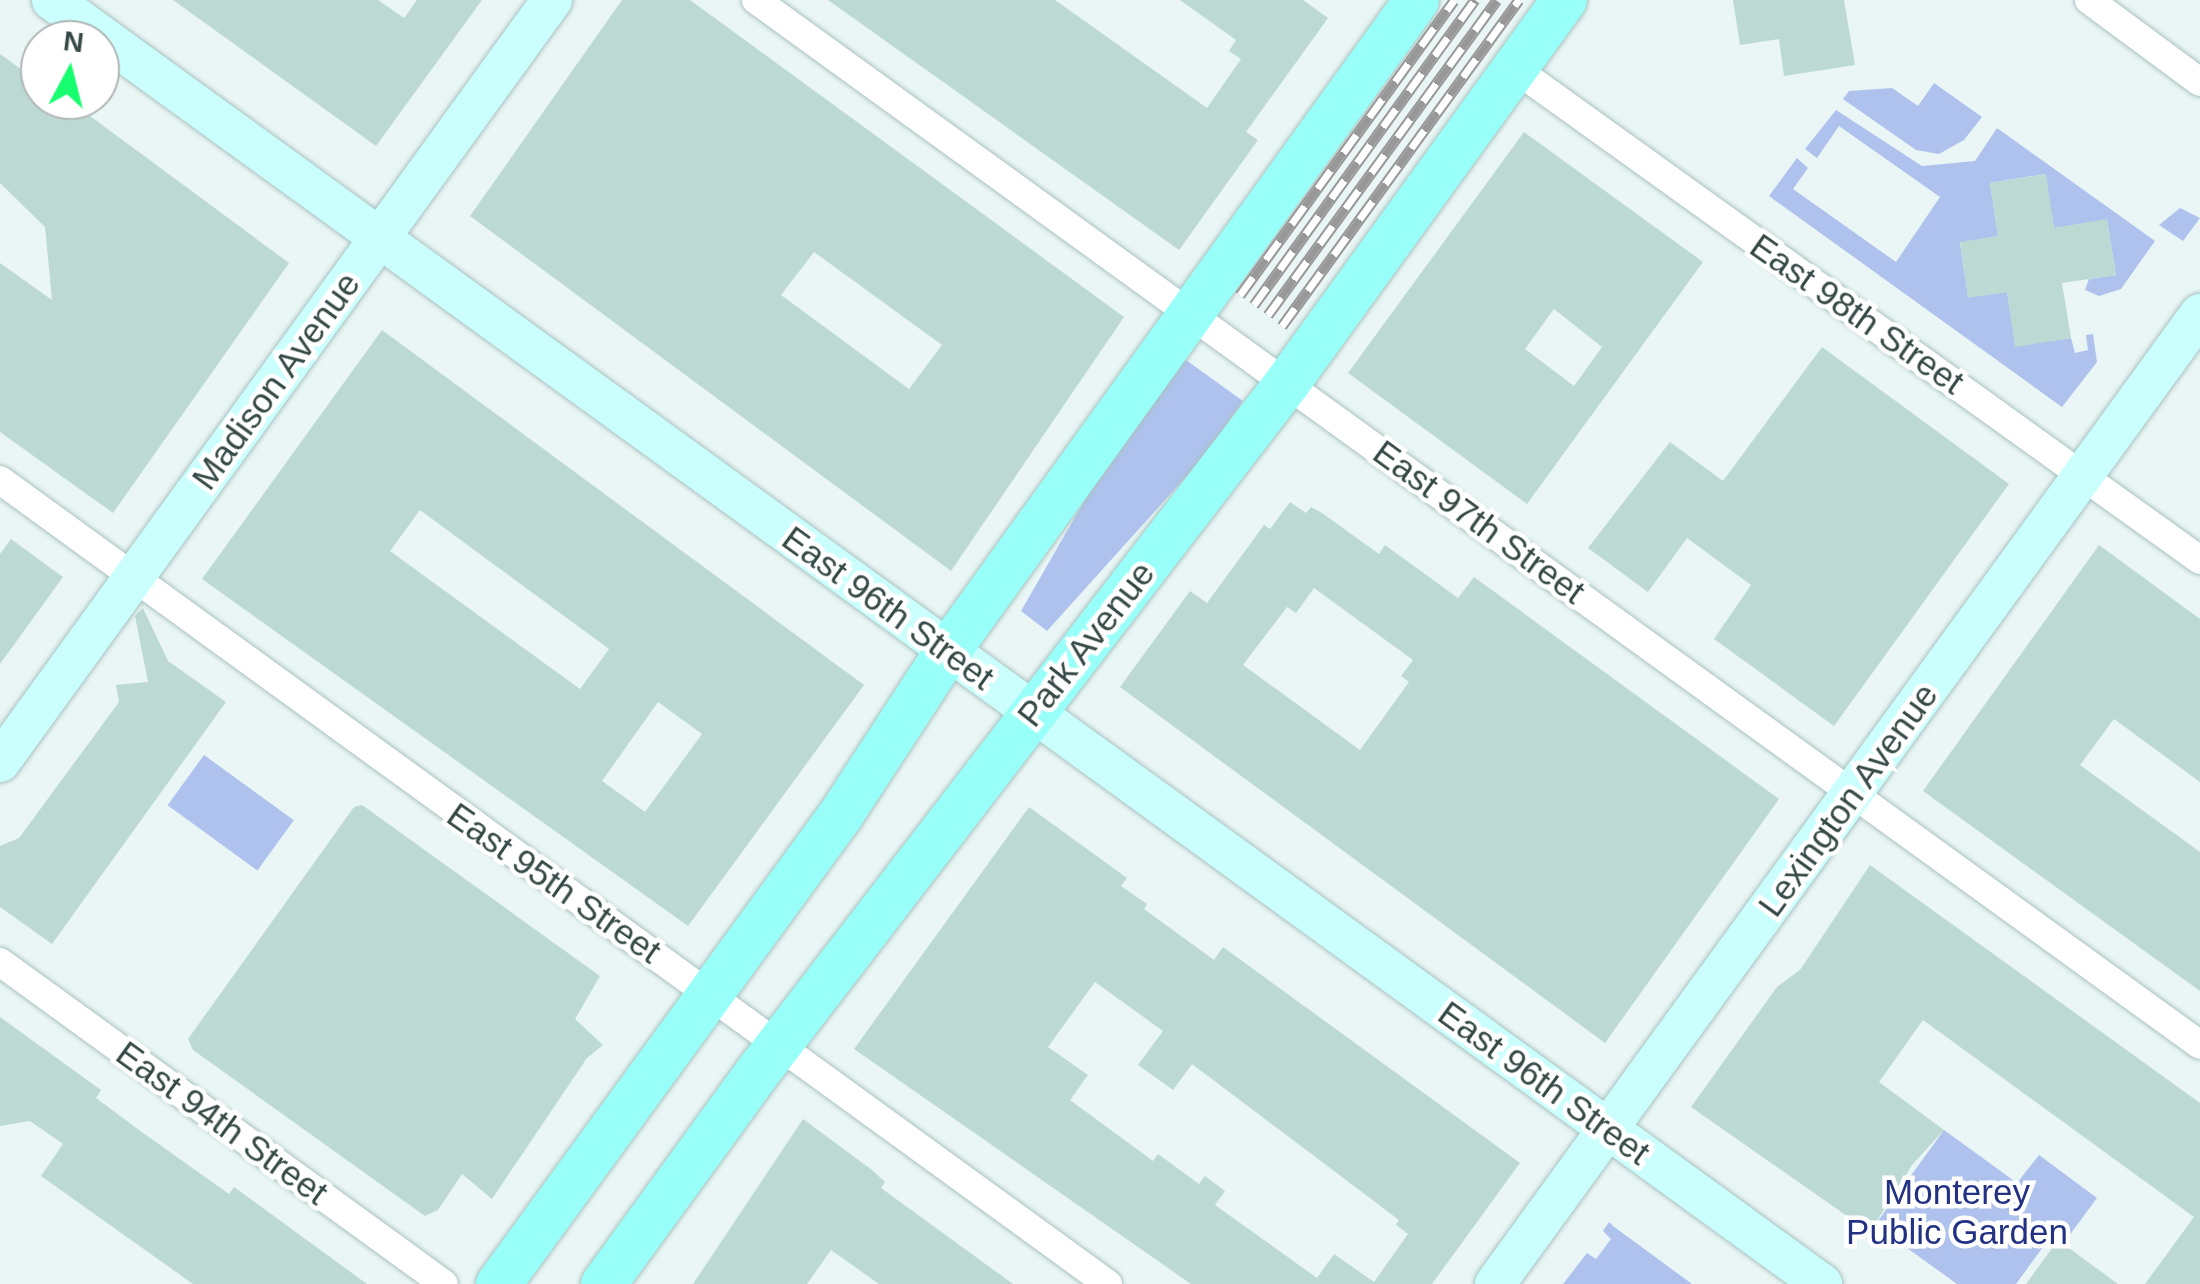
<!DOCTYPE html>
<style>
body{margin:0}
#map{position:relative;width:2200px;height:1284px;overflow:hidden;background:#e9f6f5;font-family:Arial,sans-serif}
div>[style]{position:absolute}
.green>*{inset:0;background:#aec2ed;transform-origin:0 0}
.building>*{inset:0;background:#bdd9d4}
.roads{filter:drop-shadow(0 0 2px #aac2c0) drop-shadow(0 0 2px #aac2c0)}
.minor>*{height:28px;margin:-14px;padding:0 14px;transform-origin:14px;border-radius:14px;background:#fff}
.secondary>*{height:40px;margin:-20px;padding:0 20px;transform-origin:20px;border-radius:20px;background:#cafffe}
.primary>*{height:45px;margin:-22.5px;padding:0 22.5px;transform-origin:22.5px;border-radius:22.5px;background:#99fff9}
.rail>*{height:11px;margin-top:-5.5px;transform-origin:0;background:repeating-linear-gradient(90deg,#fff 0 22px,#989898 0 44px);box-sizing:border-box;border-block:2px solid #989898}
span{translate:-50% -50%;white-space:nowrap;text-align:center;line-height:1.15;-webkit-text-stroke:9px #fff;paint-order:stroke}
.street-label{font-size:35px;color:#364a47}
.park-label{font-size:35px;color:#233183}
.north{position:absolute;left:20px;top:20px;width:100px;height:100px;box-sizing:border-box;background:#fff;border:2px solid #afb7b5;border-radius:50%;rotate:7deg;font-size:28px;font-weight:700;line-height:40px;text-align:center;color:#364a47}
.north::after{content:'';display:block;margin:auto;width:35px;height:45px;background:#17ff6f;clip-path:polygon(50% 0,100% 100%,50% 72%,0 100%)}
</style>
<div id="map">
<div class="green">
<div style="clip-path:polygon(1934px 83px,1982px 117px,1964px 140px,1939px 154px,1916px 150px,1843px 99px,1849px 91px,1892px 88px,1918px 106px)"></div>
<div style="clip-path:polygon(1836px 110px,1922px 166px,1975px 161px,1997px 128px,2155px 241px,2121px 289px,2099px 296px,2085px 290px,2089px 279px,2116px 275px,2107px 220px,2054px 228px,2045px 174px,1990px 183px,1998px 236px,1960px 243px,1968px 297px,2007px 292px,2016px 346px,2071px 338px,2075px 353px,2088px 350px,2086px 335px,2093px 334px,2097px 362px,2062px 407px,1769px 196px,1797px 158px,1808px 168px,1793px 189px,1896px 262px,1940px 197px,1839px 126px,1817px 158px,1805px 149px)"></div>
<div style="clip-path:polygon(2180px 208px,2200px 218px,2183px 241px,2159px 225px)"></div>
<div style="clip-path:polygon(1179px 355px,1243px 401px,1202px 459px,1047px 631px,1021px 611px,1136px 411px)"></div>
<div style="left:204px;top:755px;width:111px;height:62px;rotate:36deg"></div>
<div style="clip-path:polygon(1944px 1130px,2017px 1183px,2039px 1155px,2097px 1198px,2063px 1244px,2051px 1236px,2016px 1284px,1957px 1284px,1875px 1225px)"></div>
<div style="clip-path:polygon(1609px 1222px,1613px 1226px,1692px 1284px,1563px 1284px,1587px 1253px,1596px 1259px,1611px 1239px,1603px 1231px)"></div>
</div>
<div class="building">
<div style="clip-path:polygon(173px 0,378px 0,404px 18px,417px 0,482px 0,376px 146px)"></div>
<div style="clip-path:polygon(evenodd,622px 0,690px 0,1124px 317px,951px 571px,470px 216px,622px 0,814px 252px,942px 345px,909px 389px,781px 295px,814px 252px)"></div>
<div style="clip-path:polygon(828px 0,1055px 0,1207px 108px,1241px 59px,1229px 51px,1236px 40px,1180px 0,1303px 0,1328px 18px,1246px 132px,1258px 140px,1179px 250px)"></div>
<div style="clip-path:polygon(1733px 0,1844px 0,1855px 65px,1784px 76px,1779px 39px,1740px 45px)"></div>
<div style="clip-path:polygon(0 54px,40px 83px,40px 100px,65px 100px,86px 113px,289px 263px,113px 513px,0 432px,0 263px,52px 300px,45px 227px,0 183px)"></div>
<div style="clip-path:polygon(evenodd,1524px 132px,1703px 262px,1527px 504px,1348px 373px,1524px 132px,1554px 309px,1602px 347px,1574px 386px,1525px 349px,1554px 309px)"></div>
<div style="clip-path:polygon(2046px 174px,2054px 228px,2107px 219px,2116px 275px,2062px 283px,2071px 338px,2015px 347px,2007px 292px,1968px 298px,1960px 242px,1998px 236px,1990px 183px)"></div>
<div style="clip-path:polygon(evenodd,382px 330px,864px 685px,688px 926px,202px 579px,382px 330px,420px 510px,609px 649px,580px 689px,390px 551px,420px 510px,382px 330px,658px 702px,702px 734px,645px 812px,602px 781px,658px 702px)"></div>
<div style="clip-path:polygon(1822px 347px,2009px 484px,1834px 726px,1714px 639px,1751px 585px,1687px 538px,1648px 592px,1588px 548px,1670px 442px,1723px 481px)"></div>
<div style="clip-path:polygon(evenodd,1290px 502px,1306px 513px,1311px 507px,1322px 513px,1379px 554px,1385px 545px,1458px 598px,1474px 577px,1779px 799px,1605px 1043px,1120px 687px,1190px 591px,1207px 603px,1264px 525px,1270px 529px,1290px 502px,1314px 588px,1413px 660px,1401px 676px,1409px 682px,1360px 750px,1243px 665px,1287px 607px,1296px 613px,1314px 588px)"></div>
<div style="clip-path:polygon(11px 539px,63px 577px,0 664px,0 554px)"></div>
<div style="clip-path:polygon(2099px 545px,2200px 619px,2200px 782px,2114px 719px,2080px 765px,2200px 852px,2200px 991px,1923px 791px)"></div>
<div style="clip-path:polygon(143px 608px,168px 661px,226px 702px,52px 944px,0 907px,0 846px,19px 838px,119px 702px,116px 685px,148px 682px,135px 616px)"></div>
<div style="clip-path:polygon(362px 805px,600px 976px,575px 1019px,603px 1045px,587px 1058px,492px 1199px,462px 1174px,438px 1210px,425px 1216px,193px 1050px,188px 1039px,354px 807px)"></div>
<div style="clip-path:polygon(evenodd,1029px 807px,1127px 878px,1121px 886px,1147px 904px,1144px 909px,1214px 960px,1223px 947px,1520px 1163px,1432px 1284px,1191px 1284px,854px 1049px,1029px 807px,1095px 982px,1163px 1031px,1138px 1065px,1173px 1090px,1192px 1064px,1399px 1220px,1396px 1225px,1408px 1234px,1374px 1282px,1334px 1254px,1317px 1278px,1215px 1205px,1225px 1191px,1205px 1176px,1199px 1184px,1158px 1154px,1153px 1161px,1070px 1100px,1088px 1075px,1048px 1047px,1095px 982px)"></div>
<div style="clip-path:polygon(1870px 865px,2200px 1103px,2200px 1284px,2145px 1284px,2194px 1217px,1923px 1020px,1879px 1082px,1944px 1130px,1912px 1165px,1870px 1232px,1691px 1107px,1777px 987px,1800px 970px)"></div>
<div style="clip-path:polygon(0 1017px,101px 1090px,96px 1098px,139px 1130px,229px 1194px,234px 1187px,367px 1284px,193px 1284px,41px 1176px,63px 1144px,30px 1121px,0 1126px)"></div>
<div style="clip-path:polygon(803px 1119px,872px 1170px,885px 1182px,881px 1188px,1013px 1284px,879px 1284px,831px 1250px,807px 1284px,693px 1284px)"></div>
<div style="clip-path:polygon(2058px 1240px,2118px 1284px,2026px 1284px)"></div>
</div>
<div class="roads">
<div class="minor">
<div style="left:756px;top:0;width:1782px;rotate:35.89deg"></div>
<div style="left:2089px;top:0;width:138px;rotate:36.5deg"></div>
<div style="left:1514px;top:68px;width:844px;rotate:35.65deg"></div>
<div style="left:0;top:480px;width:1369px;rotate:35.97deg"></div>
<div style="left:0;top:962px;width:548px;rotate:35.95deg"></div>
</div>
<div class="secondary">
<div style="left:52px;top:0;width:2187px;rotate:35.96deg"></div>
<div style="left:0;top:762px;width:941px;rotate:-54.08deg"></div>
<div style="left:1495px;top:1284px;width:1199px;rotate:-53.99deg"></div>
</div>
<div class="primary">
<div style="left:498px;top:1284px;width:580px;rotate:-53.9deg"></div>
<div style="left:840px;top:815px;width:196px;rotate:-56.9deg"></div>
<div style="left:947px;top:651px;width:802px;rotate:-54.23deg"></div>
<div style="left:603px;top:1284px;width:262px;rotate:-54deg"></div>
<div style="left:757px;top:1072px;width:870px;rotate:-52.47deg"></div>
<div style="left:1287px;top:382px;width:472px;rotate:-54.1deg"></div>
</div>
</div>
<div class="rail">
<div style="left:1240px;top:295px;width:364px;rotate:-54deg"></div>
<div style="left:1254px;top:305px;width:377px;rotate:-54.1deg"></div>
<div style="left:1268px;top:315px;width:389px;rotate:-54deg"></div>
<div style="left:1282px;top:326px;width:403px;rotate:-54deg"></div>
</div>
<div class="street-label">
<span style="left:1857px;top:314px;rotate:35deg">East 98th Street</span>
<span style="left:276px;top:381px;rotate:-54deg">Madison Avenue</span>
<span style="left:1479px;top:522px;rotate:36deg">East 97th Street</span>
<span style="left:888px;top:608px;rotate:36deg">East 96th Street</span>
<span style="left:1086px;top:644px;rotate:-52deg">Park Avenue</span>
<span style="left:1848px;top:800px;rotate:-54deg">Lexington Avenue</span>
<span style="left:554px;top:883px;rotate:35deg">East 95th Street</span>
<span style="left:1544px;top:1083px;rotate:36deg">East 96th Street</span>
<span style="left:222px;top:1123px;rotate:36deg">East 94th Street</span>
</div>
<div class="park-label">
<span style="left:1957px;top:1212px">Monterey<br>Public Garden</span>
</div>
<div class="north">N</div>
</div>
